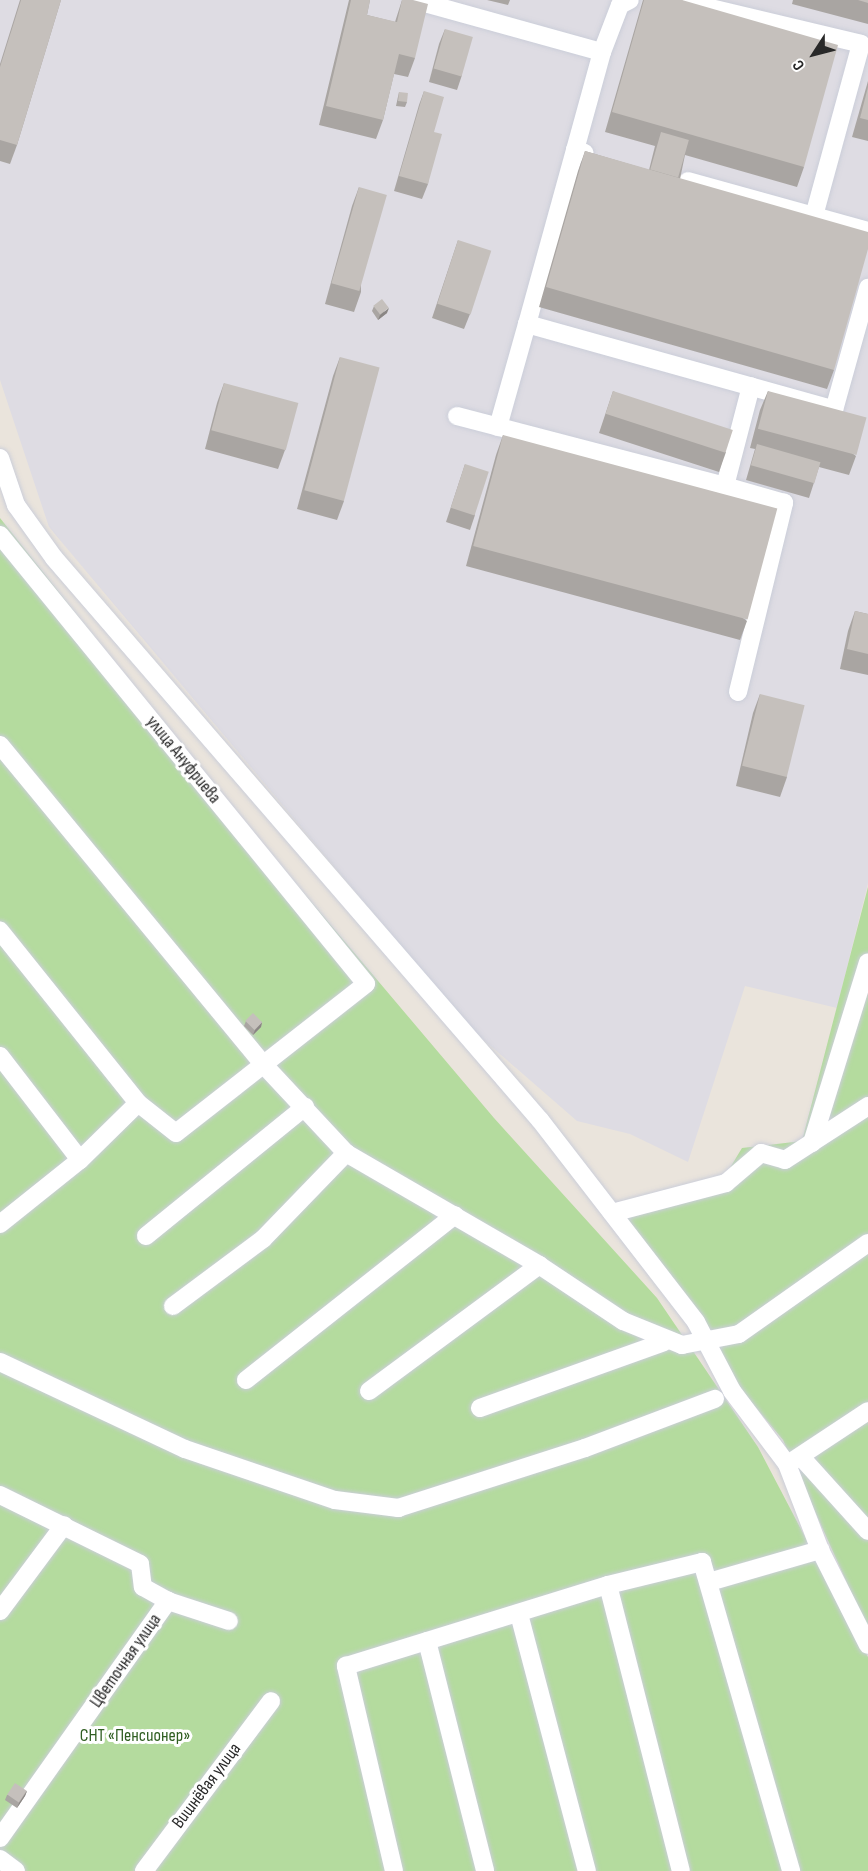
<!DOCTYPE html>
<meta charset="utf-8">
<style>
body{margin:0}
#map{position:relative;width:868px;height:1871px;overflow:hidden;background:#eae4dc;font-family:"Sofia Sans Condensed",sans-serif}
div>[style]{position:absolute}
.industrial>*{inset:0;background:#dedce3}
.green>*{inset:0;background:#b4db9e}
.roads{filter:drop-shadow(0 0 2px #cbced9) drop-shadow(0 0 2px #cbced9)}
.minor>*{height:18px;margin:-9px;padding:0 9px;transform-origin:9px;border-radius:9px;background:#fff}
.wall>*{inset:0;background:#a9a5a2}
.shaded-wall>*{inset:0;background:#8a8684}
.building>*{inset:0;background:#c5c0bc;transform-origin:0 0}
span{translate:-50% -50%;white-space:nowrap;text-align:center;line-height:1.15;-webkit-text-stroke:6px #fff;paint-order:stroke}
.street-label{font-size:18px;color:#292929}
.park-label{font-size:18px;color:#2f5e21}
.north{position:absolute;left:784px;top:24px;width:60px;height:60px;-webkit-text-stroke:4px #fff;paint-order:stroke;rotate:234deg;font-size:16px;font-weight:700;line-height:24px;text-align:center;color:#292929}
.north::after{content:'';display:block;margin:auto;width:21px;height:27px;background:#292929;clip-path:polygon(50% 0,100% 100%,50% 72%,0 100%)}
</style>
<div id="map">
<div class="industrial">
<div style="clip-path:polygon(0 0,868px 0,868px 883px,837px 1008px,745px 986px,688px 1162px,630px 1134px,577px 1121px,470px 1028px,49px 527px,0 380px)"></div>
</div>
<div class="green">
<div style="clip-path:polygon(0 518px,208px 780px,494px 1118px,657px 1298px,758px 1447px,868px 1657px,868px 1871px,0 1871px)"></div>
<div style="clip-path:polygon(868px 887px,868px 1630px,783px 1440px,717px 1361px,625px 1218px,722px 1181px,742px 1148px,802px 1141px)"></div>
</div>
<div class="roads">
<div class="minor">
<div style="left:414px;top:0;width:195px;rotate:15.5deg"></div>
<div style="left:602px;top:52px;width:102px;rotate:105.4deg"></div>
<div style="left:575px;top:150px;width:10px;rotate:17deg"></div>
<div style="left:677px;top:0;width:189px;rotate:13.4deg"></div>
<div style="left:861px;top:44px;width:178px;rotate:105.3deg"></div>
<div style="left:602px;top:52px;width:50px;rotate:-69deg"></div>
<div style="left:620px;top:5px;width:11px;rotate:-27deg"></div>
<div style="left:575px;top:150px;width:180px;rotate:105.4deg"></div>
<div style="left:527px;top:324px;width:319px;rotate:15.6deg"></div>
<div style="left:834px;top:410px;width:127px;rotate:-74.4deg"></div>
<div style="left:688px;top:181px;width:187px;rotate:15.5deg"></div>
<div style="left:457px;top:416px;width:277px;rotate:14.6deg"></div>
<div style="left:498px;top:427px;width:107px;rotate:-74.3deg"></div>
<div style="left:0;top:458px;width:50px;rotate:71.2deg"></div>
<div style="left:16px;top:505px;width:65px;rotate:54.4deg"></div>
<div style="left:54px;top:558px;width:743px;rotate:49.15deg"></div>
<div style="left:540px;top:1120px;width:255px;rotate:52.3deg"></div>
<div style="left:696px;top:1322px;width:78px;rotate:62.4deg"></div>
<div style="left:732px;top:1391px;width:91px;rotate:53deg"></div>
<div style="left:787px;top:1464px;width:92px;rotate:69deg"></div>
<div style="left:820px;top:1550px;width:106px;rotate:63.2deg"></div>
<div style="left:0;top:535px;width:579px;rotate:50.81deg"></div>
<div style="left:366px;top:984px;width:241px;rotate:141.9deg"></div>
<div style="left:176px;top:1133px;width:48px;rotate:-141.7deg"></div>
<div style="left:138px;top:1103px;width:221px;rotate:-128.7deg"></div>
<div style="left:738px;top:692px;width:195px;rotate:-76.3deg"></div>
<div style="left:784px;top:503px;width:61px;rotate:-163.9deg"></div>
<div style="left:725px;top:486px;width:103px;rotate:-75.4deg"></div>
<div style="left:0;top:745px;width:413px;rotate:50.5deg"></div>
<div style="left:263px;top:1064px;width:122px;rotate:47deg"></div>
<div style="left:346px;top:1153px;width:223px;rotate:30.1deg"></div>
<div style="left:539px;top:1265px;width:101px;rotate:33.7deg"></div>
<div style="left:623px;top:1321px;width:64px;rotate:22.1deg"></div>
<div style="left:682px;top:1345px;width:58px;rotate:-10.9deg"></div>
<div style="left:739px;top:1334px;width:158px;rotate:-35.2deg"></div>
<div style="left:0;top:1056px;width:131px;rotate:52.4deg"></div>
<div style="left:812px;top:1143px;width:189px;rotate:-72.8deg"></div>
<div style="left:612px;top:1213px;width:118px;rotate:-14.7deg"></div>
<div style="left:726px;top:1183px;width:46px;rotate:-40.6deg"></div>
<div style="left:761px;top:1153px;width:25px;rotate:16deg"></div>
<div style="left:785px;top:1160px;width:99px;rotate:-33deg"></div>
<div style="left:0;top:1224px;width:102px;rotate:-38.7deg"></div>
<div style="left:80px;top:1160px;width:81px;rotate:-44.5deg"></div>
<div style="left:146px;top:1236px;width:205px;rotate:-39.1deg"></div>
<div style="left:173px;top:1306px;width:112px;rotate:-36.7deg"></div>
<div style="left:263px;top:1239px;width:120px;rotate:-46deg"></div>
<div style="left:0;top:1362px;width:204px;rotate:25.2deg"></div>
<div style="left:185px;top:1449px;width:158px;rotate:18.8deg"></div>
<div style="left:335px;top:1500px;width:64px;rotate:7.2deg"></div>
<div style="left:398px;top:1508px;width:196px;rotate:-17.8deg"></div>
<div style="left:585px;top:1448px;width:139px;rotate:-20.7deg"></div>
<div style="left:246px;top:1380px;width:266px;rotate:-38.3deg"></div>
<div style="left:369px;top:1391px;width:212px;rotate:-36.5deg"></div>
<div style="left:480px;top:1408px;width:195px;rotate:-19.7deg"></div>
<div style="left:802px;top:1458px;width:98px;rotate:47.9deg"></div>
<div style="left:791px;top:1462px;width:92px;rotate:-33.5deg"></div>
<div style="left:0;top:1495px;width:156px;rotate:26.2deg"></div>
<div style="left:140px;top:1564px;width:23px;rotate:83deg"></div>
<div style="left:143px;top:1587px;width:29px;rotate:29deg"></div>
<div style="left:168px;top:1601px;width:64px;rotate:18.2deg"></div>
<div style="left:709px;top:1582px;width:116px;rotate:-16.1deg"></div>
<div style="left:608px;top:1585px;width:295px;rotate:75.7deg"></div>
<div style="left:0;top:1611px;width:107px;rotate:-53.3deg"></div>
<div style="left:519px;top:1614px;width:266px;rotate:75.2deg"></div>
<div style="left:427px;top:1641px;width:237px;rotate:75.8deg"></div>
<div style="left:0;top:1838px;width:291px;rotate:-54.7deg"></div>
<div style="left:0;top:1859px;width:20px;rotate:37deg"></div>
<div style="left:144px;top:1871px;width:212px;rotate:-53.2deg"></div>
<div style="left:394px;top:1871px;width:211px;rotate:-103.2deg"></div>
<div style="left:346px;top:1666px;width:274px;rotate:-17.2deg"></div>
<div style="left:608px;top:1585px;width:97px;rotate:-13.7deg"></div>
<div style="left:702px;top:1562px;width:322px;rotate:73.9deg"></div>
</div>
</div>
<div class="wall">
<div style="clip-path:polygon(20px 0,61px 0,17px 145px,10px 164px,0 161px,0 64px)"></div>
<div style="clip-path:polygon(349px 0,370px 0,367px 15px,395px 22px,402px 0,415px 58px,408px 77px,394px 74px,383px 120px,376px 139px,319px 125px)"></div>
<div style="clip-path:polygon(487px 0,510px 0,508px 5px)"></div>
<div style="clip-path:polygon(643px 0,682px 0,804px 167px,797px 187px,685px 155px,680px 179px,834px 370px,827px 389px,539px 307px,578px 171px,585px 151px,649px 170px,655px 146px,605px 132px)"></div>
<div style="clip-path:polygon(793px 0,868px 0,868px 24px,792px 4px)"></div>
<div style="clip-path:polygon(445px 29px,462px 75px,457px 90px,429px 82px,439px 44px)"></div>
<div style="clip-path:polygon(868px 81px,868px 141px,852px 137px)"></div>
<div style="clip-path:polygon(424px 91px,434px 132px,428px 184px,422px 199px,394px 191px,419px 105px)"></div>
<div style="clip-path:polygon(399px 92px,407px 102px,405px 107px,396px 106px)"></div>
<div style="clip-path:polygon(359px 187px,361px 292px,354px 312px,325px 304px,352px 206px)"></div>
<div style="clip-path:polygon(458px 240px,470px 314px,464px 329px,432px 318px)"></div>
<div style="clip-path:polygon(374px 306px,387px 313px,378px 320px,372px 311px)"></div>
<div style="clip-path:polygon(340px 357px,344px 501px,337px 520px,297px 509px,333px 376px)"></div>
<div style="clip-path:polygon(224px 383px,285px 450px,278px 469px,205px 449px,217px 403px)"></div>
<div style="clip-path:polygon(613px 391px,726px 452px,719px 472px,599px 433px)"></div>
<div style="clip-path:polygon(768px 391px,856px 456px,849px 475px,819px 467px,809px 498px,746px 480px,755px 449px,750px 448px,760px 410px)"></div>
<div style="clip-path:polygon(503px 435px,747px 621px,740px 640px,466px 566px,496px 455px)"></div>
<div style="clip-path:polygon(465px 464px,475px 515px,470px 530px,446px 522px)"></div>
<div style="clip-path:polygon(855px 611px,868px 614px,868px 675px,840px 669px,848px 631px)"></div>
<div style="clip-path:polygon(760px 694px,787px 777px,780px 797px,736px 786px,753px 713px)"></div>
<div style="clip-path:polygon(246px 1021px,262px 1022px,261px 1027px,253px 1035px,244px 1026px)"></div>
<div style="clip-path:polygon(27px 1791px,25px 1796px,17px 1808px,5px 1800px,7px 1795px)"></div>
</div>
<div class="shaded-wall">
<div style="clip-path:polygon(389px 308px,387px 313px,378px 320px,380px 315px)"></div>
<div style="clip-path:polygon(262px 1022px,261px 1027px,253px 1035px,255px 1030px)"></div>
<div style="clip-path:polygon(27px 1791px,25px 1796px,17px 1808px,19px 1803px)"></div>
</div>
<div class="building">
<div style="clip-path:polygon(21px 0,61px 0,17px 145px,0 140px,0 67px)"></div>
<div style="clip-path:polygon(351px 0,370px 0,367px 15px,397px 22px,402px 0,413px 0,428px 4px,415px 58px,399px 54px,383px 120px,326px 106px)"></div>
<div style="clip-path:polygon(644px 0,682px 0,838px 45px,804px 167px,612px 112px)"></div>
<div style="clip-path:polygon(858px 0,868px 0,868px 3px)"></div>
<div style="left:445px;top:29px;width:29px;height:41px;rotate:16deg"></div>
<div style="clip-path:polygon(868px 87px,868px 120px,860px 118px)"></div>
<div style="clip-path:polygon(424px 91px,444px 97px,434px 132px,442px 134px,428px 184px,399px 176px)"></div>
<div style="left:399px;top:92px;width:9px;height:9px;rotate:6deg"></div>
<div style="left:661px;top:132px;width:29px;height:39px;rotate:16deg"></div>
<div style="clip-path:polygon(585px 151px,868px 232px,868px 249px,834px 370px,546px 287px)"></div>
<div style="left:359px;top:187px;width:29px;height:100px;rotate:16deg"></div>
<div style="left:458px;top:240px;width:35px;height:67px;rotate:18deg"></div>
<div style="left:382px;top:299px;width:11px;height:11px;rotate:52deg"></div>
<div style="left:340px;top:357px;width:41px;height:138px;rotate:15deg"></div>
<div style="left:224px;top:383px;width:77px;height:49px;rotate:15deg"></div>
<div style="left:613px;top:391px;width:126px;height:24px;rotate:18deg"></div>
<div style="left:768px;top:391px;width:102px;height:39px;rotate:15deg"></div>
<div style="left:503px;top:435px;width:284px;height:115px;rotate:15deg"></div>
<div style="left:757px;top:444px;width:66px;height:22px;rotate:16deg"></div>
<div style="left:465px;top:464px;width:25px;height:46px;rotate:18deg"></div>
<div style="clip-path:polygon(855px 611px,868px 614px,868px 654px,847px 649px)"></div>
<div style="left:760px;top:694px;width:46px;height:74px;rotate:14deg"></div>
<div style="left:253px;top:1013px;width:13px;height:11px;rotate:45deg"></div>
<div style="left:15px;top:1783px;width:14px;height:14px;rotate:34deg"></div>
</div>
<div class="street-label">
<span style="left:183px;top:760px;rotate:51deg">улица Ануфриева</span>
<span style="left:126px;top:1661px;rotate:-55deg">Цветочная улица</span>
<span style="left:207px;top:1786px;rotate:-53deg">Вишнёвая улица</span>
</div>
<div class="park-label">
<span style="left:135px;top:1736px">СНТ «Пенсионер»</span>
</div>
<div class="north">С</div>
</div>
